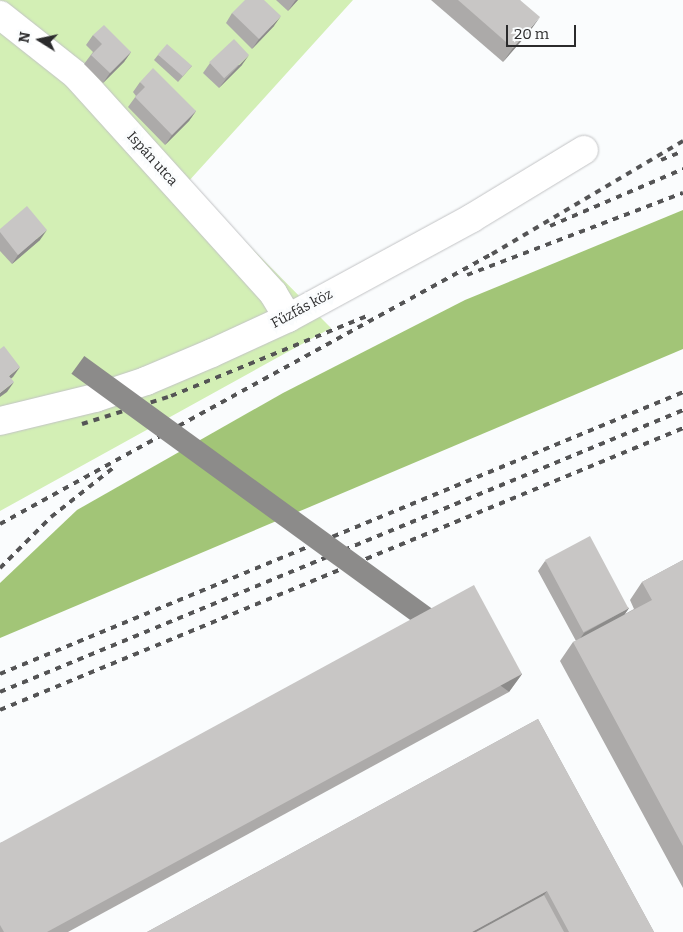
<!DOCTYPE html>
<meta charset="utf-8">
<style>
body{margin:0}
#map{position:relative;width:683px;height:932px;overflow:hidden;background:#fafcfd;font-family:Bitter,serif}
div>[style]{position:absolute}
.green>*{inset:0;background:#d3efb5}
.forest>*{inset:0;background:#a2c577}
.roads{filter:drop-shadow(0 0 1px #c2c3c5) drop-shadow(0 0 1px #c2c3c5)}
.minor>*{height:28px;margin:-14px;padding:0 14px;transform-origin:14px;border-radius:14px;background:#fff}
.rail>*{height:4px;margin-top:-2px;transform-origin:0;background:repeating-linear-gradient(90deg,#545455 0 6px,transparent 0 12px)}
.wall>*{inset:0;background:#acaaa9}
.shaded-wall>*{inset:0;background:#8c8b8a;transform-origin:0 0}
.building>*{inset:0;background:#c8c6c5;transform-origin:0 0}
span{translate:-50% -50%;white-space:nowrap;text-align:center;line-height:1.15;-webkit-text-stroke:5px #fafcfd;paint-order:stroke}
.street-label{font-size:14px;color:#2b2b2c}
.north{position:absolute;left:15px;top:15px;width:50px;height:50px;-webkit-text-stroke:4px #fafcfd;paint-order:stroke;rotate:280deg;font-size:14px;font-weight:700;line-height:20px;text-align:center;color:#2b2b2c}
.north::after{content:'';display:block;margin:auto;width:18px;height:22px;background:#2b2b2c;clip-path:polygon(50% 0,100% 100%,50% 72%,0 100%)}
.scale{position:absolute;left:506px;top:25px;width:70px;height:22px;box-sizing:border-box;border:2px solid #2b2b2c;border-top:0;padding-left:6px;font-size:15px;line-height:18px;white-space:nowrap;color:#2b2b2c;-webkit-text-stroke:4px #fafcfd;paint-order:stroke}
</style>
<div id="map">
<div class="green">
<div style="clip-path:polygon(0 0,353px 0,187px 183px,331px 328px,0 511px)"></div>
</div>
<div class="forest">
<div style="clip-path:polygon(683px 210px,683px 349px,0 638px,0 583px,77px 510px,283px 393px,465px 300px)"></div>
</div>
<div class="roads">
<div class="minor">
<div style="left:0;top:15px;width:97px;rotate:38.3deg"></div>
<div style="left:76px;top:75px;width:294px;rotate:47.9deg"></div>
<div style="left:273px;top:293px;width:29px;rotate:59deg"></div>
<div style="left:0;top:421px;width:98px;rotate:-13.6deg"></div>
<div style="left:95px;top:398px;width:54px;rotate:-18.4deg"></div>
<div style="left:146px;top:381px;width:72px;rotate:-23deg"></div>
<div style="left:212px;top:353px;width:84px;rotate:-24.7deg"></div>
<div style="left:288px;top:318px;width:209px;rotate:-28.5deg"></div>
<div style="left:472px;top:218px;width:131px;rotate:-31.3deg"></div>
</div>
</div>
<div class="rail">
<div style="left:661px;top:160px;width:24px;rotate:-22deg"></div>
<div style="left:550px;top:226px;width:145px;rotate:-23.2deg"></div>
<div style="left:467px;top:275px;width:231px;rotate:-20.8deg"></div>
<div style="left:82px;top:424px;width:93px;rotate:-17.5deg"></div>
<div style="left:171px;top:396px;width:212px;rotate:-22.2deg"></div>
<div style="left:0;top:524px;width:561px;rotate:-28.76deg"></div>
<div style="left:492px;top:254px;width:222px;rotate:-30.6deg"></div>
<div style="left:0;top:568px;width:72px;rotate:-45deg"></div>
<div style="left:51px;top:517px;width:79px;rotate:-38.3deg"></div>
<div style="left:0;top:674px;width:739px;rotate:-22.43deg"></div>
<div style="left:0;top:692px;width:739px;rotate:-22.43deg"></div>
<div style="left:0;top:710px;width:739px;rotate:-22.43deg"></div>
</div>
<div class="wall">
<div style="clip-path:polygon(276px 0,298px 0,288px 11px)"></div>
<div style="clip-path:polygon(431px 0,520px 0,530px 31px,503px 62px)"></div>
<div style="clip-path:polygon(232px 13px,274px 26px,252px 49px,226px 23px)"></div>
<div style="clip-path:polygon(93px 35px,131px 52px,124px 62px,103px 83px,84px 64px,93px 52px,86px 45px)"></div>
<div style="clip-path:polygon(158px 55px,192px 66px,178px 82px,154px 60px)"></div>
<div style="clip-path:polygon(210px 63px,242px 65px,219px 88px,203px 73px)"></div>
<div style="clip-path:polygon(140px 82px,196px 111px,189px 121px,165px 145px,128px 107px,136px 96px,133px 92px)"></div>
<div style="clip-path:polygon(0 229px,40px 240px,12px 264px,0 251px)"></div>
<div style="clip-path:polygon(683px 560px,683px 888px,560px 661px,573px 642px,576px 641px,538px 571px,545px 561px,629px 608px,625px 614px,634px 609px,630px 600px,642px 582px)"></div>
<div style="clip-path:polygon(522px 674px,509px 692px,68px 932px,0 932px,0 843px)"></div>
<div style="clip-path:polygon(538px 719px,654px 932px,147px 932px)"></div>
</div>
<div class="shaded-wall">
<div style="clip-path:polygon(296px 0,298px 0,288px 11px,295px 1px)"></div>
<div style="clip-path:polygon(281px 16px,274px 26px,252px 49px,259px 39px)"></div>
<div style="clip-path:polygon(540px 17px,530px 31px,503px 62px,513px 48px)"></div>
<div style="clip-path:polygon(131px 52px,124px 62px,103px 83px,110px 73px)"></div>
<div style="clip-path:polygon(249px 55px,242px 65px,219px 88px,226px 79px)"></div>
<div style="clip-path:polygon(196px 111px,189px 121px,165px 145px,172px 135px)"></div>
<div style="clip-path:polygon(47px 230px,40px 240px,12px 264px,18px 255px)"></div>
<div style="clip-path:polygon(20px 367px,13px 377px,2px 386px,9px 376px)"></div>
<div style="clip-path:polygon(14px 382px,7px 392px,0 397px,0 393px)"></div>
<div style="clip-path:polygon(629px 608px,622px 618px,577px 643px,584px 633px)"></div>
<div style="left:522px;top:674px;width:22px;height:541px;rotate:126deg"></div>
<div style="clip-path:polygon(547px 891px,534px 909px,493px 932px,472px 932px)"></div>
</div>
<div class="building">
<div style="clip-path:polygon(245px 0,264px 0,281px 16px,259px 39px,232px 13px)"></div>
<div style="clip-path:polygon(458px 0,520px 0,540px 17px,513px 48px)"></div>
<div style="clip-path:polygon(104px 25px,131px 52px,110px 73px,91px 55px,102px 44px,93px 35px)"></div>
<div style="left:234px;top:39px;width:22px;height:34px;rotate:47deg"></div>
<div style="left:167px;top:44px;width:33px;height:14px;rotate:41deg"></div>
<div style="clip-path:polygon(153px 68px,196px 111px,172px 135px,135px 97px,145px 87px,140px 82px)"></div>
<div style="clip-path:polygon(27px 206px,47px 230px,18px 255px,0 232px,0 229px)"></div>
<div style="clip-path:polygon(4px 346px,20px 367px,9px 376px,14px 382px,0 393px,0 349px)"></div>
<div style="left:590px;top:536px;width:82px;height:51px;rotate:62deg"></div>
<div style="clip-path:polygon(683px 560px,683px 846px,573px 642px,652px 600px,642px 582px)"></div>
<div style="clip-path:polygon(474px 585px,522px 674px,47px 932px,4px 932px,0 925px,0 843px)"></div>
<div style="clip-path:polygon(538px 719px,654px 932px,569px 932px,547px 891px,472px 932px,147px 932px)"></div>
<div style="clip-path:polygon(544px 895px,564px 932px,476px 932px)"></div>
</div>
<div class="street-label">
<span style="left:152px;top:159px;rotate:48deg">Ispán utca</span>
<span style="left:302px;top:309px;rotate:-28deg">Fűzfás köz</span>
</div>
<div class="north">N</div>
<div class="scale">20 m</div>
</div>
